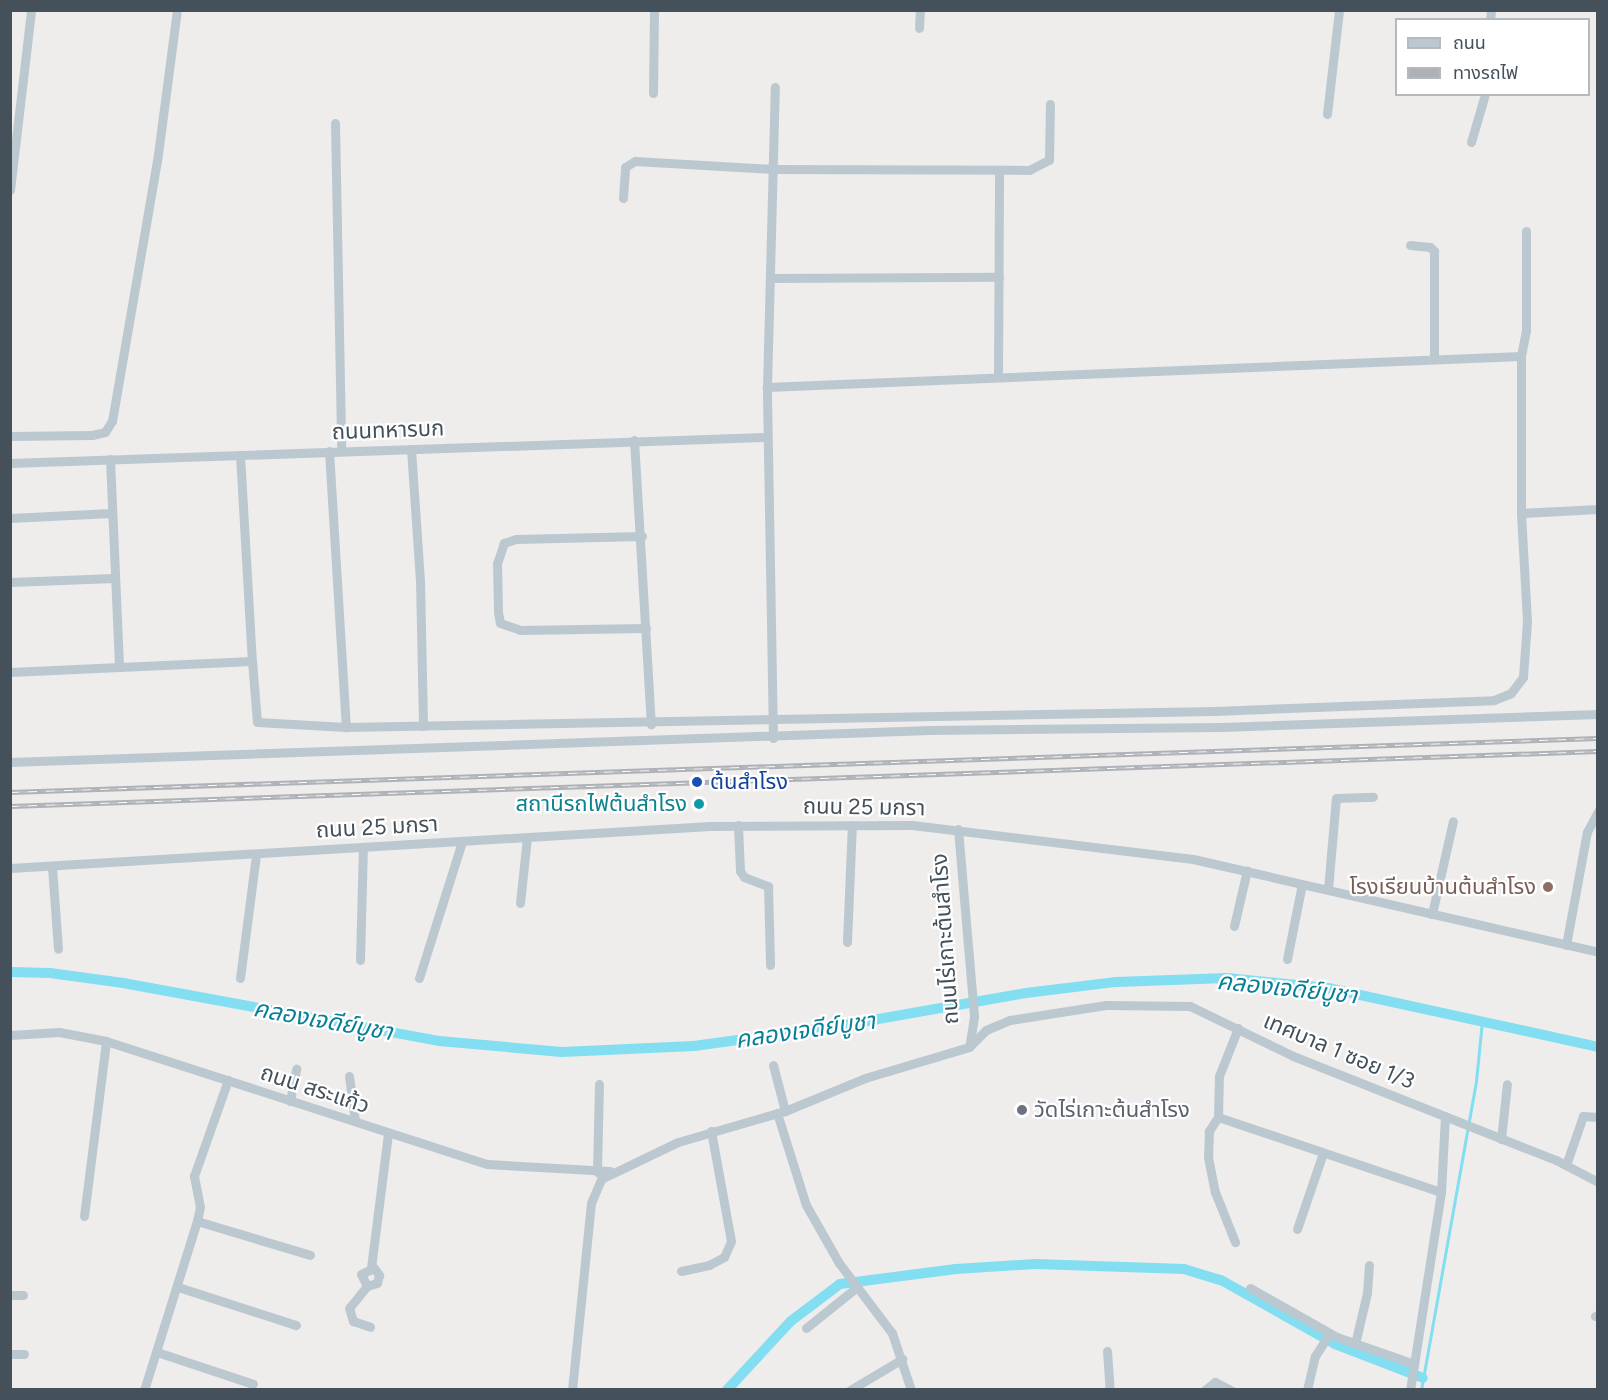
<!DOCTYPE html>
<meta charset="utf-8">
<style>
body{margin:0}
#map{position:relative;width:1608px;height:1400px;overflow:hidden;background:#efecec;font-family:Figtree,"Noto Sans Thai",sans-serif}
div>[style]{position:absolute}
.stream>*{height:3px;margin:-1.5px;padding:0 1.5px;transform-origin:1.5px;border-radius:1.5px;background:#82def0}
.canal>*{height:10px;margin:-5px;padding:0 5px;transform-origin:5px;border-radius:5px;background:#82def0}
.minor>*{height:9px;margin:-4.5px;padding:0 4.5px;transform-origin:4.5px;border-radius:4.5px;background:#bcc8d0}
.rail>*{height:5px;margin-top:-2.5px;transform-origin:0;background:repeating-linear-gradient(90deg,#fff 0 9px,#aeb2b7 0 18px);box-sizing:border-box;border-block:2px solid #aeb2b7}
.dots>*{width:16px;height:16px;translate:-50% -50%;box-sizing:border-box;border:3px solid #fff;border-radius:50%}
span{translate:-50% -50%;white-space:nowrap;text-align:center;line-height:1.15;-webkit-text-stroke:4.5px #fff;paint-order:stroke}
.street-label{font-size:22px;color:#44515b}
.transit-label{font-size:22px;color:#164399}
.left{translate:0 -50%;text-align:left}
.culture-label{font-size:22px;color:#0d838f}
.right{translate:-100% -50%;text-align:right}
.education-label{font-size:22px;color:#785e54}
.worship-label{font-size:22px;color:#5b616d}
.water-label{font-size:24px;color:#077f96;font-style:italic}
.frame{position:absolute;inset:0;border:12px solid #44515b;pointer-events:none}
.legend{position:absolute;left:1395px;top:18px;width:195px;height:78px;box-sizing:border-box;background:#fff;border:2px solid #b4b9bd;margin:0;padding:8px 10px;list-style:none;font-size:18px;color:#44515b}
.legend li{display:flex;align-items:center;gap:12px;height:30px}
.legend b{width:30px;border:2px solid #b4b9bd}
</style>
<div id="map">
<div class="stream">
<div style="left:1421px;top:1390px;width:314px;rotate:-79.9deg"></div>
<div style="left:1476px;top:1081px;width:60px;rotate:-84.3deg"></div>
</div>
<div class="canal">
<div style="left:10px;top:972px;width:40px;rotate:1.4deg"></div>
<div style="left:50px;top:973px;width:74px;rotate:7.8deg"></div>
<div style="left:123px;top:983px;width:321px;rotate:10.4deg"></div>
<div style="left:439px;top:1041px;width:123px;rotate:5.1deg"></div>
<div style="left:562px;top:1052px;width:132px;rotate:-2.6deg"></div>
<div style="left:694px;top:1046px;width:140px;rotate:-7.8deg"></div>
<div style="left:833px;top:1027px;width:196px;rotate:-10deg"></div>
<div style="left:1026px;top:993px;width:91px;rotate:-7deg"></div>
<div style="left:1116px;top:982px;width:111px;rotate:-2.1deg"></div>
<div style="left:1227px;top:978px;width:101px;rotate:5.7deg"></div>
<div style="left:1328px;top:988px;width:276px;rotate:12.3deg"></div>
<div style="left:727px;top:1390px;width:94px;rotate:-47.2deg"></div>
<div style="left:791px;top:1321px;width:61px;rotate:-37.1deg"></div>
<div style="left:840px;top:1284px;width:117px;rotate:-7.4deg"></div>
<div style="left:956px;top:1269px;width:79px;rotate:-3.6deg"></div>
<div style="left:1035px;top:1264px;width:149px;rotate:1.9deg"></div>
<div style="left:1184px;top:1269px;width:39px;rotate:17deg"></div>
<div style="left:1221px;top:1280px;width:131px;rotate:29.3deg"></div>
<div style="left:1335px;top:1344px;width:94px;rotate:21.1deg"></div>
</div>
<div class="minor">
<div style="left:1490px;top:20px;width:10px;rotate:-84deg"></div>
<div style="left:919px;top:28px;width:18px;rotate:-87deg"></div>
<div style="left:653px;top:93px;width:83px;rotate:-89.3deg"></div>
<div style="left:1327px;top:114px;width:105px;rotate:-83.4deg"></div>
<div style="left:335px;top:123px;width:327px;rotate:88.9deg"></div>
<div style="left:1471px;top:142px;width:50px;rotate:-73.7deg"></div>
<div style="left:10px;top:190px;width:181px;rotate:-83.3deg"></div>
<div style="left:623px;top:198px;width:31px;rotate:-86deg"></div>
<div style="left:625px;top:167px;width:12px;rotate:-31deg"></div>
<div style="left:635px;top:161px;width:139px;rotate:3.3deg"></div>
<div style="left:774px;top:169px;width:255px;rotate:0.2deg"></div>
<div style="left:1029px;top:170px;width:22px;rotate:-27deg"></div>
<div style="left:1049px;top:160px;width:56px;rotate:-89deg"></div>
<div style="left:1410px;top:245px;width:20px;rotate:6deg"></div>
<div style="left:1430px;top:247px;width:6px;rotate:45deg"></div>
<div style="left:1434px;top:251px;width:108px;rotate:90deg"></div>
<div style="left:772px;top:278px;width:227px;rotate:-0.3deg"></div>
<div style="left:1521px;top:356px;width:25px;rotate:-79deg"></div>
<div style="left:1526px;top:331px;width:100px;rotate:-90deg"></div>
<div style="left:998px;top:377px;width:207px;rotate:-89.7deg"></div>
<div style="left:10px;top:436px;width:82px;rotate:-0.7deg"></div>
<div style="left:92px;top:435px;width:13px;rotate:-13deg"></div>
<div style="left:105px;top:432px;width:13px;rotate:-58deg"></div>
<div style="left:112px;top:421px;width:271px;rotate:-80.2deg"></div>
<div style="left:158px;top:154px;width:145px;rotate:-82.5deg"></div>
<div style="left:634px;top:440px;width:285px;rotate:86.6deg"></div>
<div style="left:411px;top:449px;width:131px;rotate:86.1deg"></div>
<div style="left:420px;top:580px;width:146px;rotate:88.8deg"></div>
<div style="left:329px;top:451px;width:277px;rotate:86.5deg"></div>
<div style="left:240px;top:455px;width:206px;rotate:86.7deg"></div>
<div style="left:110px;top:459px;width:208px;rotate:87.5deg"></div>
<div style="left:10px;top:463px;width:757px;rotate:-1.97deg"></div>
<div style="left:1521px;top:513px;width:77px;rotate:-3deg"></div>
<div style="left:10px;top:518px;width:101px;rotate:-2.8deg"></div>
<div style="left:642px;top:536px;width:126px;rotate:178.6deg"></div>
<div style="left:516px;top:539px;width:13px;rotate:162deg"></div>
<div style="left:504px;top:543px;width:21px;rotate:109deg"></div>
<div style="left:497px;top:563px;width:49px;rotate:88.8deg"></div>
<div style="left:498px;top:612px;width:11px;rotate:80deg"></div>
<div style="left:500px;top:623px;width:21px;rotate:19deg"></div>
<div style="left:520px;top:630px;width:126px;rotate:-0.9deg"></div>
<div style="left:10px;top:582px;width:104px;rotate:-2.2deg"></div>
<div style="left:10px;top:672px;width:242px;rotate:-2.6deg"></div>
<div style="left:252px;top:661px;width:61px;rotate:85.3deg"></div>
<div style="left:257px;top:722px;width:89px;rotate:3.2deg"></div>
<div style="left:346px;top:727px;width:868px;rotate:-1.06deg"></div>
<div style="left:1214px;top:711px;width:280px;rotate:-2.2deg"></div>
<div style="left:1494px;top:700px;width:18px;rotate:-22deg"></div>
<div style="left:1511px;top:693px;width:20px;rotate:-53deg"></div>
<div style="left:1523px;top:677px;width:56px;rotate:-85.9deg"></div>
<div style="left:1527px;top:621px;width:108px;rotate:-93.2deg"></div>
<div style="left:1521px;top:513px;width:157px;rotate:-90deg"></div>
<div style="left:1521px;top:356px;width:755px;rotate:177.65deg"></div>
<div style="left:773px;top:738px;width:351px;rotate:-91deg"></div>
<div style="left:767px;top:387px;width:300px;rotate:-88.5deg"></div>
<div style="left:10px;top:762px;width:920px;rotate:-1.99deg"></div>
<div style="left:929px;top:730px;width:293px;rotate:-0.6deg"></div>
<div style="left:1222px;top:727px;width:376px;rotate:-2deg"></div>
<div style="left:738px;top:825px;width:46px;rotate:87.5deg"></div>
<div style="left:740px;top:871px;width:7px;rotate:56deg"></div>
<div style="left:744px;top:877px;width:26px;rotate:21deg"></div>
<div style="left:768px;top:886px;width:79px;rotate:88.5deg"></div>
<div style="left:958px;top:829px;width:189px;rotate:85.1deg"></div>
<div style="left:974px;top:1017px;width:30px;rotate:99deg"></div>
<div style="left:52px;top:867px;width:82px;rotate:85.8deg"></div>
<div style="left:10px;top:868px;width:701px;rotate:-3.43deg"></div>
<div style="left:710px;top:826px;width:202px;rotate:-0.3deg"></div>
<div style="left:912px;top:825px;width:283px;rotate:6.9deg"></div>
<div style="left:1193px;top:859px;width:416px;rotate:12.9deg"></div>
<div style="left:1328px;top:889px;width:91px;rotate:-85deg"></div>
<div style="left:1336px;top:798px;width:37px;rotate:-2deg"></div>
<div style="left:520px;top:903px;width:65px;rotate:-83.9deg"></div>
<div style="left:1432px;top:914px;width:95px;rotate:-77.3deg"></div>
<div style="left:1234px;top:926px;width:57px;rotate:-76.9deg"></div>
<div style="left:847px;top:942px;width:117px;rotate:-87.6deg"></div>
<div style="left:1566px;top:945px;width:115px;rotate:-79.5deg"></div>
<div style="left:1587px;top:832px;width:24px;rotate:-62deg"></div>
<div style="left:1287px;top:959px;width:76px;rotate:-78.7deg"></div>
<div style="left:360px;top:960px;width:112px;rotate:-88.5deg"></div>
<div style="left:240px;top:978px;width:125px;rotate:-82.6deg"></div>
<div style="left:419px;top:978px;width:143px;rotate:-72.5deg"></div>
<div style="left:1238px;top:1028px;width:52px;rotate:111.6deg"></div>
<div style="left:1219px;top:1076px;width:41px;rotate:91.4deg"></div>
<div style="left:1218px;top:1117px;width:235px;rotate:18.6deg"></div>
<div style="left:10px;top:1035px;width:49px;rotate:-3.5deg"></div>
<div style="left:59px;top:1032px;width:48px;rotate:10.8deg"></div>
<div style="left:106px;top:1041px;width:400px;rotate:17.9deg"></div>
<div style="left:487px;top:1164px;width:123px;rotate:3.3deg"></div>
<div style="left:773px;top:1065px;width:48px;rotate:75.4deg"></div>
<div style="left:349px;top:1076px;width:45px;rotate:82.4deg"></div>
<div style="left:290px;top:1101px;width:33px;rotate:-79deg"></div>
<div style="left:777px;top:1113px;width:96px;rotate:72.5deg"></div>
<div style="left:806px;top:1205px;width:67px;rotate:60.4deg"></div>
<div style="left:839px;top:1263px;width:88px;rotate:52.9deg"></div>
<div style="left:892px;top:1333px;width:60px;rotate:71.6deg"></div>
<div style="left:1218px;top:1117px;width:17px;rotate:123deg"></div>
<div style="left:1209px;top:1131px;width:26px;rotate:92deg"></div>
<div style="left:1208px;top:1157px;width:36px;rotate:79deg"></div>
<div style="left:1215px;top:1192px;width:54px;rotate:68.2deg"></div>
<div style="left:1501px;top:1139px;width:55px;rotate:-83.8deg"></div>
<div style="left:1566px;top:1165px;width:52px;rotate:-70.9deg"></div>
<div style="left:1583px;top:1116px;width:15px;rotate:4deg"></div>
<div style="left:597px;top:1172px;width:88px;rotate:-88.7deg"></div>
<div style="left:84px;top:1216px;width:176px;rotate:-82.8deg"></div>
<div style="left:197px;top:1221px;width:118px;rotate:16.7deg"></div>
<div style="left:1297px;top:1229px;width:80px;rotate:-71.1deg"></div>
<div style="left:371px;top:1268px;width:136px;rotate:-82.8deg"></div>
<div style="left:681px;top:1271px;width:29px;rotate:-12deg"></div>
<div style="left:709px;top:1265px;width:17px;rotate:-28deg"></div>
<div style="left:724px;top:1257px;width:17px;rotate:-66deg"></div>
<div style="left:731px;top:1241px;width:112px;rotate:-100.3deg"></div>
<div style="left:367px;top:1286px;width:13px;rotate:-117deg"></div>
<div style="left:361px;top:1274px;width:14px;rotate:-25deg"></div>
<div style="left:374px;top:1268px;width:9px;rotate:54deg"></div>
<div style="left:379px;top:1275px;width:8px;rotate:104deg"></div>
<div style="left:377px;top:1283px;width:10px;rotate:163deg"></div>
<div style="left:367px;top:1286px;width:28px;rotate:129deg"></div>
<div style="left:349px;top:1308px;width:14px;rotate:73deg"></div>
<div style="left:353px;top:1321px;width:18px;rotate:19deg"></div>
<div style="left:178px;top:1287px;width:124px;rotate:17.9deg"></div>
<div style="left:1250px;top:1288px;width:100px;rotate:29.4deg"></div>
<div style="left:1337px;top:1337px;width:82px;rotate:19.3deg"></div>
<div style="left:10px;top:1295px;width:13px"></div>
<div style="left:1595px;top:1316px;width:3px;rotate:-18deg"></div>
<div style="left:806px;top:1328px;width:65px;rotate:-38.8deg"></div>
<div style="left:1355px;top:1344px;width:52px;rotate:-76.8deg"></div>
<div style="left:1367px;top:1293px;width:28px;rotate:-86deg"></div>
<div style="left:1107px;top:1351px;width:39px;rotate:86deg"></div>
<div style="left:157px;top:1352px;width:101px;rotate:18.4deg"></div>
<div style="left:10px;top:1354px;width:14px"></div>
<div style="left:144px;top:1390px;width:177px;rotate:-72.6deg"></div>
<div style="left:197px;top:1221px;width:14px;rotate:-78deg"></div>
<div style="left:200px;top:1207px;width:32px;rotate:-101deg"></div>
<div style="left:194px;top:1176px;width:102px;rotate:-70.5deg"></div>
<div style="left:572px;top:1390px;width:188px;rotate:-84.2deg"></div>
<div style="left:591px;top:1203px;width:26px;rotate:-67deg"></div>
<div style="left:601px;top:1179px;width:85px;rotate:-25.7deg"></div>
<div style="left:678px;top:1142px;width:111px;rotate:-16.2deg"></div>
<div style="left:785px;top:1111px;width:87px;rotate:-22.4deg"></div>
<div style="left:865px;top:1078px;width:109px;rotate:-16.6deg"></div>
<div style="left:969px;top:1047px;width:24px;rotate:-45deg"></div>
<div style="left:986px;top:1030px;width:26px;rotate:-23deg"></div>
<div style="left:1010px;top:1020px;width:97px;rotate:-8.9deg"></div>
<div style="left:1106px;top:1005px;width:84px;rotate:0.7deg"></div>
<div style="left:1190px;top:1006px;width:114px;rotate:25.9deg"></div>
<div style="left:1293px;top:1056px;width:283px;rotate:21.6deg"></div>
<div style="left:1556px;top:1160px;width:47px;rotate:27.6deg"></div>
<div style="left:850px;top:1390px;width:61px;rotate:-30.8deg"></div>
<div style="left:1205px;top:1390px;width:13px;rotate:-39deg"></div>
<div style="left:1215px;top:1382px;width:18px;rotate:27deg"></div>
<div style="left:1307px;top:1390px;width:35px;rotate:-77deg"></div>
<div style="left:1315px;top:1356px;width:27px;rotate:-57deg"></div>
<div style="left:1410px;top:1390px;width:200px;rotate:-81.1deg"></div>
<div style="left:1441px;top:1192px;width:76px;rotate:-87deg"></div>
</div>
<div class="rail">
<div style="left:10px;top:792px;width:1589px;rotate:-1.95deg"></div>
<div style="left:10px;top:806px;width:1589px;rotate:-1.98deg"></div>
</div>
<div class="dots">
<div style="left:697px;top:782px;background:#1a4fb4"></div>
<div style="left:699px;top:804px;background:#0f9aa8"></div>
<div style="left:1548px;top:887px;background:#8d6e63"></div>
<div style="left:1022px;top:1110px;background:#6b7280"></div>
</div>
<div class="street-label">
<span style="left:388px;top:430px;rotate:-2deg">ถนนทหารบก</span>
<span style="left:864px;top:807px;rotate:1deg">ถนน 25 มกรา</span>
<span style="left:377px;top:827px;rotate:-3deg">ถนน 25 มกรา</span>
<span style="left:945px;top:939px;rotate:-94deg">ถนนไร่เกาะต้นสำโรง</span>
<span style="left:1339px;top:1051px;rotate:23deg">เทศบาล 1 ซอย 1/3</span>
<span style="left:315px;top:1089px;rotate:18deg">ถนน สระแก้ว</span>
</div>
<div class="transit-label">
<span class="left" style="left:710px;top:782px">ต้นสำโรง</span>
</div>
<div class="culture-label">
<span class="right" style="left:687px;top:804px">สถานีรถไฟต้นสำโรง</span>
</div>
<div class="education-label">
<span class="right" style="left:1536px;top:887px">โรงเรียนบ้านต้นสำโรง</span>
</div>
<div class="worship-label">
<span class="left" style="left:1034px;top:1110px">วัดไร่เกาะต้นสำโรง</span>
</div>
<div class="water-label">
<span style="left:1287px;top:988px;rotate:6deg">คลองเจดีย์บูชา</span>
<span style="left:323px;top:1020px;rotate:10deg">คลองเจดีย์บูชา</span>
<span style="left:805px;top:1030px;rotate:-8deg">คลองเจดีย์บูชา</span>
</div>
<div class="frame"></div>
<ul class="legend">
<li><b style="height:8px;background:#bcc8d0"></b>ถนน</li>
<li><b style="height:8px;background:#aeb2b7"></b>ทางรถไฟ</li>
</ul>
</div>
